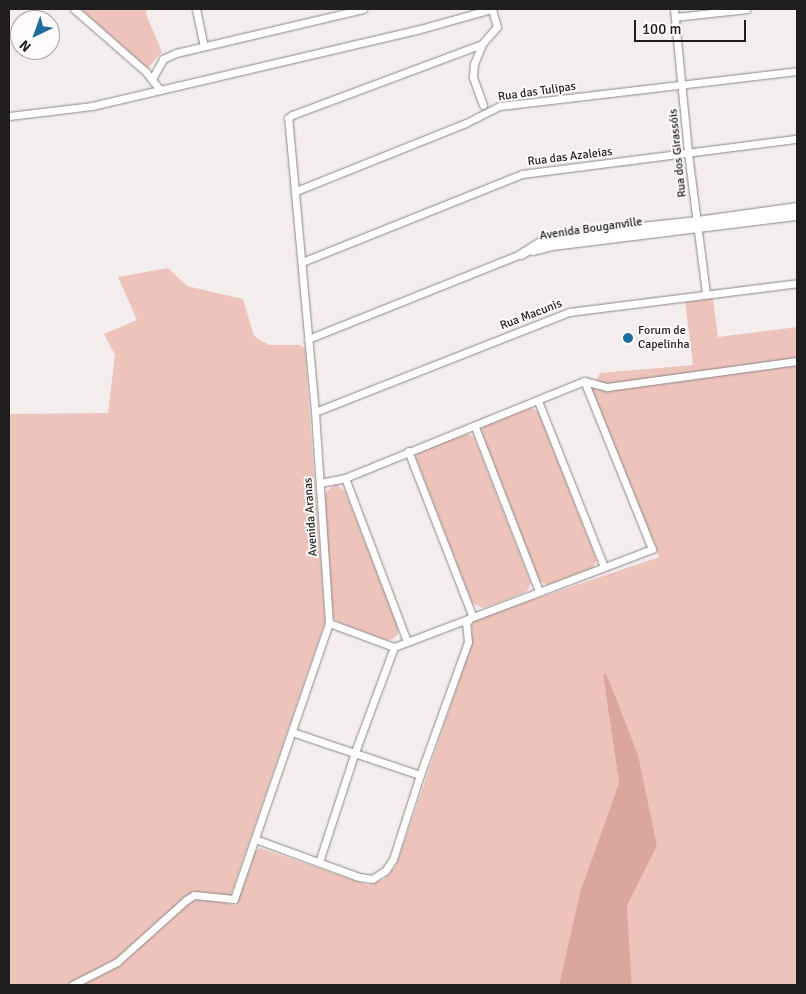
<!DOCTYPE html>
<meta charset="utf-8">
<style>
body{margin:0}
#map{position:relative;width:806px;height:994px;overflow:hidden;background:#f3eeed;font-family:Signika,sans-serif}
div>[style]{position:absolute}
.green>*{inset:0;background:#edc3bb}
.forest>*{inset:0;background:#dba69c}
.roads{filter:drop-shadow(0 0 1px #8a8686) drop-shadow(0 0 1px #8a8686)}
.street>*{height:7px;margin:-3.5px;padding:0 3.5px;transform-origin:3.5px;border-radius:3.5px;background:#fff}
.secondary>*{height:9px;margin:-4.5px;padding:0 4.5px;transform-origin:4.5px;border-radius:4.5px;background:#fff}
.dots>*{width:14px;height:14px;translate:-50% -50%;box-sizing:border-box;border:2px solid #fffcfb;border-radius:50%}
span{translate:-50% -50%;white-space:nowrap;text-align:center;line-height:1.15;-webkit-text-stroke:4px #fffcfb;paint-order:stroke}
.street-label{font-size:12px;color:#1f1d1d}
.poi-label{font-size:12px;color:#1f1d1d}
.left{translate:0 -50%;text-align:left}
.frame{position:absolute;inset:0;border:10px solid #1f1d1d;pointer-events:none}
.north{position:absolute;left:10px;top:10px;width:50px;height:50px;box-sizing:border-box;background:#fffcfb;border:1px solid #a5a3a2;border-radius:50%;rotate:222deg;font-size:14px;font-weight:700;line-height:20px;text-align:center;color:#1f1d1d}
.north::after{content:'';display:block;margin:auto;width:18px;height:22px;background:#1d6d9f;clip-path:polygon(50% 0,100% 100%,50% 72%,0 100%)}
.scale{position:absolute;left:634px;top:20px;width:112px;height:22px;box-sizing:border-box;border:2px solid #1f1d1d;border-top:0;padding-left:6px;font-size:15px;line-height:18px;white-space:nowrap;color:#1f1d1d;-webkit-text-stroke:4px #fffcfb;paint-order:stroke}
</style>
<div id="map">
<div class="green">
<div style="clip-path:polygon(81px 9px,147px 9px,146px 14px,162px 52px,147px 69px)"></div>
<div style="clip-path:polygon(168px 268px,187px 286px,243px 299px,254px 336px,269px 345px,300px 345px,305px 349px,325px 622px,228px 903px,236px 906px,255px 852px,260px 848px,368px 885px,384px 879px,396px 866px,472px 643px,472px 625px,476px 619px,659px 557px,592px 390px,600px 373px,693px 365px,685px 302px,713px 298px,718px 337px,797px 327px,797px 985px,632px 985px,627px 906px,657px 846px,606px 673px,603px 675px,619px 783px,580px 892px,559px 985px,9px 985px,9px 414px,108px 413px,115px 355px,104px 334px,137px 320px,118px 277px)"></div>
<div style="clip-path:polygon(531px 408px,538px 411px,541px 418px,597px 561px,592px 568px,548px 585px,540px 582px,538px 578px,481px 431px,485px 425px)"></div>
<div style="clip-path:polygon(468px 434px,474px 437px,531px 583px,528px 590px,523px 593px,483px 608px,472px 603px,416px 458px,417px 454px,425px 448px)"></div>
<div style="clip-path:polygon(336px 484px,345px 491px,398px 627px,398px 634px,393px 639px,386px 640px,338px 622px,332px 616px,325px 496px,327px 491px)"></div>
</div>
<div class="forest">
<div style="clip-path:polygon(606px 673px,638px 755px,657px 846px,627px 906px,632px 985px,559px 985px,580px 892px,619px 783px,603px 675px)"></div>
</div>
<div class="roads">
<div class="street">
<div style="left:74px;top:9px;width:96px;rotate:41.2deg"></div>
<div style="left:146px;top:72px;width:23px;rotate:52deg"></div>
<div style="left:196px;top:9px;width:38px;rotate:78deg"></div>
<div style="left:674px;top:9px;width:145px;rotate:84.4deg"></div>
<div style="left:688px;top:153px;width:142px;rotate:82.7deg"></div>
<div style="left:675px;top:17px;width:72px;rotate:-6.3deg"></div>
<div style="left:152px;top:79px;width:23px;rotate:-61deg"></div>
<div style="left:163px;top:59px;width:14px;rotate:-25deg"></div>
<div style="left:176px;top:53px;width:192px;rotate:-13.2deg"></div>
<div style="left:483px;top:105px;width:30px;rotate:-110deg"></div>
<div style="left:473px;top:77px;width:13px;rotate:-86deg"></div>
<div style="left:474px;top:64px;width:22px;rotate:-68deg"></div>
<div style="left:482px;top:44px;width:23px;rotate:-49deg"></div>
<div style="left:497px;top:27px;width:19px;rotate:-106deg"></div>
<div style="left:9px;top:116px;width:84px;rotate:-6.9deg"></div>
<div style="left:92px;top:106px;width:334px;rotate:-13.2deg"></div>
<div style="left:417px;top:30px;width:77px;rotate:-15.8deg"></div>
<div style="left:296px;top:191px;width:183px;rotate:-21.8deg"></div>
<div style="left:466px;top:123px;width:38px;rotate:-27deg"></div>
<div style="left:500px;top:106px;width:299px;rotate:-6.7deg"></div>
<div style="left:302px;top:262px;width:237px;rotate:-21.8deg"></div>
<div style="left:522px;top:174px;width:277px;rotate:-7.3deg"></div>
<div style="left:308px;top:339px;width:229px;rotate:-21.8deg"></div>
<div style="left:538px;top:401px;width:179px;rotate:68.3deg"></div>
<div style="left:315px;top:412px;width:273px;rotate:-21.5deg"></div>
<div style="left:569px;top:312px;width:230px;rotate:-7.2deg"></div>
<div style="left:475px;top:427px;width:176px;rotate:68.7deg"></div>
<div style="left:345px;top:478px;width:174px;rotate:69.2deg"></div>
<div style="left:320px;top:483px;width:25px;rotate:-11deg"></div>
<div style="left:345px;top:478px;width:258px;rotate:-22.1deg"></div>
<div style="left:584px;top:381px;width:24px;rotate:15deg"></div>
<div style="left:607px;top:387px;width:192px;rotate:-7.8deg"></div>
<div style="left:329px;top:623px;width:69px;rotate:20.3deg"></div>
<div style="left:394px;top:647px;width:276px;rotate:-20.8deg"></div>
<div style="left:652px;top:549px;width:181px;rotate:-112deg"></div>
<div style="left:292px;top:732px;width:135px;rotate:18.6deg"></div>
<div style="left:255px;top:839px;width:111px;rotate:20.1deg"></div>
<div style="left:359px;top:877px;width:13px;rotate:9deg"></div>
<div style="left:372px;top:879px;width:15px;rotate:-32deg"></div>
<div style="left:385px;top:871px;width:14px;rotate:-56deg"></div>
<div style="left:393px;top:859px;width:88px;rotate:-72.2deg"></div>
<div style="left:420px;top:775px;width:141px;rotate:-70.2deg"></div>
<div style="left:468px;top:642px;width:18px;rotate:-96deg"></div>
<div style="left:466px;top:624px;width:11px;rotate:-56deg"></div>
<div style="left:472px;top:615px;width:176px;rotate:-111.3deg"></div>
<div style="left:319px;top:862px;width:116px;rotate:-71.9deg"></div>
<div style="left:355px;top:752px;width:112px;rotate:-69.6deg"></div>
<div style="left:72px;top:985px;width:51px;rotate:-27.1deg"></div>
<div style="left:117px;top:962px;width:93px;rotate:-41.9deg"></div>
<div style="left:186px;top:900px;width:9px;rotate:-32deg"></div>
<div style="left:194px;top:895px;width:40px;rotate:5.7deg"></div>
<div style="left:234px;top:899px;width:292px;rotate:-71deg"></div>
<div style="left:329px;top:623px;width:211px;rotate:-93.8deg"></div>
<div style="left:315px;top:412px;width:295px;rotate:-95.2deg"></div>
<div style="left:288px;top:118px;width:5px;rotate:-37deg"></div>
<div style="left:292px;top:115px;width:203px;rotate:-20.5deg"></div>
</div>
<div class="secondary">
<div style="left:533px;top:250px;width:20px;rotate:-15deg"></div>
<div style="left:552px;top:245px;width:247px;rotate:-7deg"></div>
<div style="left:521px;top:254px;width:32px;rotate:-32deg"></div>
<div style="left:548px;top:237px;width:150px;rotate:-6.1deg"></div>
<div style="left:697px;top:221px;width:101px;rotate:-8deg"></div>
</div>
</div>
<div class="dots">
<div style="left:628px;top:338px;background:#1d6d9f"></div>
</div>
<div class="street-label">
<span style="left:537px;top:92px;rotate:-8deg">Rua das Tulipas</span>
<span style="left:678px;top:153px;rotate:-96deg">Rua dos Girassóis</span>
<span style="left:570px;top:157px;rotate:-7deg">Rua das Azaleias</span>
<span style="left:591px;top:229px;rotate:-8deg">Avenida Bouganville</span>
<span style="left:531px;top:315px;rotate:-21deg">Rua Macunis</span>
<span style="left:311px;top:517px;rotate:-94deg">Avenida Aranas</span>
</div>
<div class="poi-label">
<span class="left" style="left:638px;top:338px">Forum de<br>Capelinha</span>
</div>
<div class="frame"></div>
<div class="north">N</div>
<div class="scale">100 m</div>
</div>
